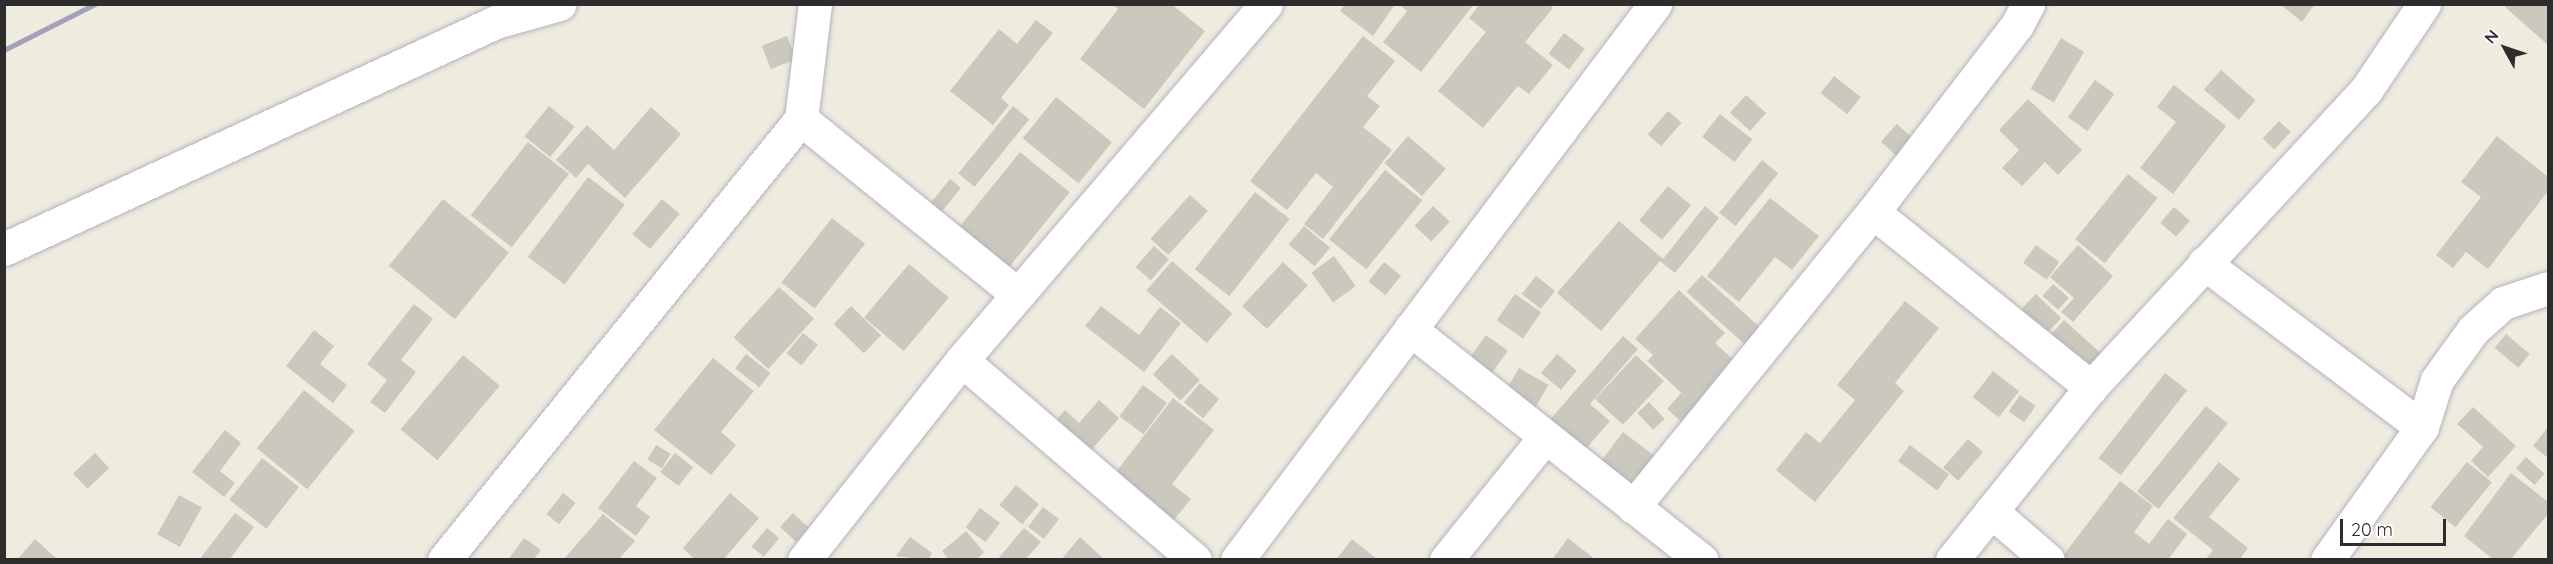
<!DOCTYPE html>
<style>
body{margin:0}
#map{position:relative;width:2553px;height:564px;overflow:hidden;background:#efebdf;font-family:Quicksand,sans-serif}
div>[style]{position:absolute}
.building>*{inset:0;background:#cbc9bd;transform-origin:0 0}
.roads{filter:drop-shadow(0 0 2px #b3b3c1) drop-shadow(0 0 2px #b3b3c1)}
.minor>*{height:33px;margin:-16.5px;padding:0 16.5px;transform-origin:16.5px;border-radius:16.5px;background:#fff}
.rail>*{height:4.5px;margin:-2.25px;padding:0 2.25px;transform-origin:2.25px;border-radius:2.25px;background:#a1a1b8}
span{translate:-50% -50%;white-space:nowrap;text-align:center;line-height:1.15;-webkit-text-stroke:4.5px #fff;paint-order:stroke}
.frame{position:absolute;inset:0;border:6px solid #2d2d2d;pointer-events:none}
.north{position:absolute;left:2475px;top:18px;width:60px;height:60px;-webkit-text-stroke:4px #fff;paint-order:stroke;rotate:310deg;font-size:16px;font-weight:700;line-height:24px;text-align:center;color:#2d2d2d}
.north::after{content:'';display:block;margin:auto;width:21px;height:27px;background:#2d2d2d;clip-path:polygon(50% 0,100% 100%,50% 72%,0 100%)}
.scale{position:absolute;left:2340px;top:519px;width:106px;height:27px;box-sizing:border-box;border:3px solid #2d2d2d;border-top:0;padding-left:8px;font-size:18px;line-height:21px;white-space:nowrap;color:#2d2d2d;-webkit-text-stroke:4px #fff;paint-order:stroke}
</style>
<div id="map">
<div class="building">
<div style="clip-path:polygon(1112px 4px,1171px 4px,1205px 31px,1144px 109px,1080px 59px,1118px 9px)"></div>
<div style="clip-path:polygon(1345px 4px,1392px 4px,1394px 6px,1373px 36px,1340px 11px)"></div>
<div style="clip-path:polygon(1398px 4px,1474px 4px,1421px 72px,1383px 42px,1407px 11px)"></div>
<div style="clip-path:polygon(1480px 4px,1549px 4px,1553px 8px,1525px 42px,1553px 65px,1529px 94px,1518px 86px,1483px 128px,1438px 91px,1486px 32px,1469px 18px)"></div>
<div style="clip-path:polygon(2280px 4px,2315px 4px,2302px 22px)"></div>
<div style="clip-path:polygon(2507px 4px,2548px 4px,2548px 45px,2505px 7px)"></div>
<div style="clip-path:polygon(1036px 20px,1053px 33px,1001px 98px,1009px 105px,993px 125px,950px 91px,999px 29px,1017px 44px)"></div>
<div style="left:1564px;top:33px;width:26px;height:26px;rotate:37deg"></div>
<div style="left:787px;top:36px;width:25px;height:27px;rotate:69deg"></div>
<div style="clip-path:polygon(1363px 36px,1395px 61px,1367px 96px,1380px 106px,1363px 127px,1392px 150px,1323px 239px,1304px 224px,1333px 187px,1316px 173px,1287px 210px,1250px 181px)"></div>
<div style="left:2061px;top:38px;width:27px;height:59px;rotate:31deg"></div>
<div style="left:2221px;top:70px;width:46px;height:26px;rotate:41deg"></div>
<div style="left:1834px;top:76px;width:34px;height:22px;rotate:38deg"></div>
<div style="left:2095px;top:80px;width:24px;height:46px;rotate:36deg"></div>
<div style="clip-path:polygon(2174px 85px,2226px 126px,2173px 194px,2140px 168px,2176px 122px,2157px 107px)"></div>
<div style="left:1746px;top:95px;width:27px;height:24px;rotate:42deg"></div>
<div style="left:1056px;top:97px;width:72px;height:53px;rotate:39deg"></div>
<div style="clip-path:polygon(2028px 99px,2082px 150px,2058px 175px,2045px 162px,2022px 186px,2002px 168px,2019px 150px,1999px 130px)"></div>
<div style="left:549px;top:106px;width:33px;height:39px;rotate:39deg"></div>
<div style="left:1013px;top:106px;width:21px;height:87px;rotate:39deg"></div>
<div style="clip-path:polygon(651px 107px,681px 134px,625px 198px,588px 164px,576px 178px,556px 160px,587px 125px,614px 150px)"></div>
<div style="left:1668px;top:111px;width:18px;height:31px;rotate:41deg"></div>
<div style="left:1720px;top:114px;width:41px;height:29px;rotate:38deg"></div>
<div style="left:2279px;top:121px;width:16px;height:24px;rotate:43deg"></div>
<div style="left:1897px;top:124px;width:24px;height:24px;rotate:42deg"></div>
<div style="left:1408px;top:136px;width:50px;height:36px;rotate:41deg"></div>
<div style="clip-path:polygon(2497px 136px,2548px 177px,2548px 191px,2488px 269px,2466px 252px,2453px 268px,2436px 255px,2481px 197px,2461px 182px)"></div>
<div style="left:528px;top:142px;width:52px;height:93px;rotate:38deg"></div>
<div style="left:1020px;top:152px;width:64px;height:103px;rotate:39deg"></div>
<div style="left:1762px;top:160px;width:21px;height:68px;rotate:39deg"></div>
<div style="left:1385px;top:170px;width:48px;height:89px;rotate:39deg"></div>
<div style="left:2128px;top:174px;width:38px;height:84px;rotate:39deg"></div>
<div style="left:588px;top:177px;width:46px;height:100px;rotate:37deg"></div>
<div style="left:950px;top:179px;width:14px;height:34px;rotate:39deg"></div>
<div style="left:1668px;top:186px;width:30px;height:45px;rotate:40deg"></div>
<div style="left:1255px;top:192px;width:44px;height:98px;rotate:38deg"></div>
<div style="left:1190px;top:195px;width:24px;height:59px;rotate:42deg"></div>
<div style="clip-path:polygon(1770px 198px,1819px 236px,1792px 270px,1775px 257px,1739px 302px,1707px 276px)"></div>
<div style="left:443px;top:199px;width:85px;height:86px;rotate:39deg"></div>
<div style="left:662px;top:199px;width:23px;height:46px;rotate:40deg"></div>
<div style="left:1433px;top:206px;width:23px;height:27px;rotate:43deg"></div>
<div style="clip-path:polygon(1705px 206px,1719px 218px,1675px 273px,1660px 261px,1601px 331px,1557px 293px,1619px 221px,1663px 259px)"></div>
<div style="left:2174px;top:207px;width:21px;height:21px;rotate:41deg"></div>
<div style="left:832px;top:218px;width:42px;height:82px;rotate:38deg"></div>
<div style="left:1304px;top:226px;width:34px;height:24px;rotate:40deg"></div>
<div style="left:2036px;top:245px;width:29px;height:22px;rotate:36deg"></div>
<div style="clip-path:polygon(2078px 245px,2113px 276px,2073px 322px,2061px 312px,2074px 298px,2050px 277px)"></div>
<div style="left:1154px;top:246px;width:20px;height:28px;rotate:41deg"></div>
<div style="left:1334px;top:256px;width:37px;height:28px;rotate:54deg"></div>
<div style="left:1172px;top:261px;width:80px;height:39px;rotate:41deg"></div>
<div style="left:1283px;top:262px;width:34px;height:60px;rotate:43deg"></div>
<div style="left:1384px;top:262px;width:22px;height:25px;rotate:39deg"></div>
<div style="left:909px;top:264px;width:52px;height:70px;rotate:40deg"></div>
<div style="left:1702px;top:275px;width:78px;height:23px;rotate:42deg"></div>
<div style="left:1536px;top:276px;width:24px;height:23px;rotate:38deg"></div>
<div style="left:2053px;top:284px;width:21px;height:16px;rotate:41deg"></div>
<div style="left:779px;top:287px;width:47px;height:68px;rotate:42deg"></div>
<div style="clip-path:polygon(1679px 290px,1725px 333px,1715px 343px,1738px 364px,1685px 425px,1667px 409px,1681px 393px,1687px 398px,1647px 361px,1653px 355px,1635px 339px)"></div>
<div style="left:1515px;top:294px;width:32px;height:32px;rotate:35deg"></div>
<div style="left:2036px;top:294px;width:35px;height:31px;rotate:44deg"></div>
<div style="clip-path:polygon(1905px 301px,1939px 328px,1895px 383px,1904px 391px,1815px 502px,1776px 470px,1806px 432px,1820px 443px,1855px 400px,1837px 385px)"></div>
<div style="clip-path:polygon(414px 304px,433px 319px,401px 360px,416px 372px,385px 413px,370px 402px,387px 380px,367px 364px)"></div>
<div style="left:851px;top:306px;width:42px;height:25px;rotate:44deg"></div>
<div style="clip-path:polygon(1101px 306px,1139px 335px,1160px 307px,1181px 323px,1144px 372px,1085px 326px)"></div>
<div style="left:2064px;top:320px;width:51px;height:31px;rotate:42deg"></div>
<div style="clip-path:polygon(314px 330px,334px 346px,320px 364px,347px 385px,333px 403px,286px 366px)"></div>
<div style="left:803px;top:333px;width:19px;height:26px;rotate:39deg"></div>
<div style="left:2506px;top:334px;width:31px;height:18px;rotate:40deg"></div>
<div style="left:1486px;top:335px;width:27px;height:31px;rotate:36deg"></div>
<div style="clip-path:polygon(1623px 336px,1638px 349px,1590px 404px,1610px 421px,1583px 452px,1548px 422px)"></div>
<div style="left:746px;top:354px;width:31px;height:18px;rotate:38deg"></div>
<div style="left:1172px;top:354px;width:38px;height:28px;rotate:43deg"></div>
<div style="left:1557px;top:354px;width:26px;height:25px;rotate:40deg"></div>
<div style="left:463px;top:355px;width:48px;height:97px;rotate:40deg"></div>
<div style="left:1636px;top:355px;width:38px;height:60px;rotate:43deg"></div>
<div style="clip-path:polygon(713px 358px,754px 391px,721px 432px,736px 445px,711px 475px,654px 430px)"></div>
<div style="left:1519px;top:368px;width:34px;height:26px;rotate:30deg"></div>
<div style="left:1993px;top:371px;width:33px;height:33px;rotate:38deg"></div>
<div style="left:2165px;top:373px;width:28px;height:108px;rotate:38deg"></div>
<div style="left:1200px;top:383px;width:25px;height:25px;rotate:40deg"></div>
<div style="left:1143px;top:385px;width:30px;height:39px;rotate:37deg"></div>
<div style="left:304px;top:390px;width:65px;height:75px;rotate:39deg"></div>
<div style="left:2020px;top:395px;width:19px;height:20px;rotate:35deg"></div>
<div style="clip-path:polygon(1173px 398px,1214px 430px,1172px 484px,1191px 499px,1168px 527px,1109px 481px)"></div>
<div style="clip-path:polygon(1099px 400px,1119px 418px,1081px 462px,1047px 431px,1065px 410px,1079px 423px)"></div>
<div style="left:1649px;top:402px;width:23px;height:16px;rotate:47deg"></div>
<div style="left:2206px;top:406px;width:28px;height:110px;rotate:39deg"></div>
<div style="clip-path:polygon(2473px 407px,2516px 446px,2488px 477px,2471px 461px,2483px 447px,2457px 424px)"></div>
<div style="clip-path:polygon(2548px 427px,2548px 458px,2533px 446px)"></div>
<div style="clip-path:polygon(225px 430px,241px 443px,220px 471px,235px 483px,224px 497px,192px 472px)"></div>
<div style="left:1623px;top:432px;width:41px;height:42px;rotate:37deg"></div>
<div style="left:1968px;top:439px;width:20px;height:38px;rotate:41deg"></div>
<div style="left:656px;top:445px;width:17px;height:17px;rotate:31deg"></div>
<div style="left:1910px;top:445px;width:49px;height:20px;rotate:37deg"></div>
<div style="left:95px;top:453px;width:21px;height:30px;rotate:47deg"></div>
<div style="left:675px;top:453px;width:23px;height:24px;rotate:38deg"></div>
<div style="left:2526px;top:457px;width:25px;height:15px;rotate:42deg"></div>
<div style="left:262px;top:458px;width:47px;height:53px;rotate:38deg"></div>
<div style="clip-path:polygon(634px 461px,657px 478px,636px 506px,650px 517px,636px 536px,598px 508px)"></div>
<div style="clip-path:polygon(2219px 462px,2240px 479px,2209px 517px,2248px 548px,2239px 560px,2205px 560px,2213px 550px,2173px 518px)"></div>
<div style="left:2467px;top:462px;width:32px;height:58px;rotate:39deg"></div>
<div style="clip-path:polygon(2511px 473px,2548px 502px,2548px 514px,2510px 560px,2494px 560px,2464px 536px)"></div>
<div style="clip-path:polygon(2120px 481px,2153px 506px,2134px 532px,2149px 544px,2168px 519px,2187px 534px,2168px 560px,2065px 560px,2062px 557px)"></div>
<div style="left:1016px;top:485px;width:30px;height:26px;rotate:40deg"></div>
<div style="left:563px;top:493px;width:16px;height:27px;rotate:38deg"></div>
<div style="clip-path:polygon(730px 493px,759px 518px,723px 560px,695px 560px,683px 548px)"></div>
<div style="left:179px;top:495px;width:26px;height:45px;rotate:29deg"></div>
<div style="left:1043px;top:507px;width:20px;height:25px;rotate:37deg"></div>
<div style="left:980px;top:508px;width:25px;height:24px;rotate:37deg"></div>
<div style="clip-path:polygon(235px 513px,254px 527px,229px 560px,199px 560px)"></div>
<div style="left:793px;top:513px;width:22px;height:19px;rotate:43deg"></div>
<div style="clip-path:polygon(603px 514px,635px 541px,618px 560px,563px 560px)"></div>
<div style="left:767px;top:528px;width:16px;height:24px;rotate:40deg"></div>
<div style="clip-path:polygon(1024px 528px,1041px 542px,1025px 560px,997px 560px)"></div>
<div style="clip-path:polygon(966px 531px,984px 552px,976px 560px,949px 560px,942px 551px)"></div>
<div style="clip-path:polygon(910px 537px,932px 553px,928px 560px,896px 556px)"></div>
<div style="clip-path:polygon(1080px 537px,1105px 560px,1061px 560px)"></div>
<div style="clip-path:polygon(524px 538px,541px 550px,533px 560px,508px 560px)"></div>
<div style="clip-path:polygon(1568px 538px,1596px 560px,1552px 560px)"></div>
<div style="clip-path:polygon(35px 539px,58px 560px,17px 560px)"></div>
<div style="clip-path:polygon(1352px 539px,1378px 560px,1336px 560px)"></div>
</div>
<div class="roads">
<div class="minor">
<div style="left:815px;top:4px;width:116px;rotate:96.9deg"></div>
<div style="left:801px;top:119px;width:279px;rotate:39deg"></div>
<div style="left:1873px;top:212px;width:280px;rotate:38.8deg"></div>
<div style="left:4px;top:249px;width:542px;rotate:-24.77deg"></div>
<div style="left:496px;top:22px;width:66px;rotate:-15.7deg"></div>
<div style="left:2204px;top:263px;width:273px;rotate:37deg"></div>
<div style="left:1410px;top:329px;width:372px;rotate:38.4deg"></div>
<div style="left:1633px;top:507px;width:380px;rotate:-50.9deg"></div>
<div style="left:1873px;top:212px;width:236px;rotate:-52.4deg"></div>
<div style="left:2017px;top:25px;width:24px;rotate:-62deg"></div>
<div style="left:1991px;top:511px;width:75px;rotate:40.7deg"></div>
<div style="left:444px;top:560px;width:567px;rotate:-51.01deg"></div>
<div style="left:804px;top:560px;width:255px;rotate:-51.7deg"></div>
<div style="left:1195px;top:560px;width:307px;rotate:-139.4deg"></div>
<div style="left:962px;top:360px;width:468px;rotate:-49.5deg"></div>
<div style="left:1237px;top:560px;width:696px;rotate:-53.06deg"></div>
<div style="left:1446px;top:560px;width:158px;rotate:-51.2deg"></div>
<div style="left:1952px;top:560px;width:222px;rotate:-51.2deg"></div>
<div style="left:2091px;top:387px;width:405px;rotate:-47.2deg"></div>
<div style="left:2366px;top:90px;width:104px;rotate:-56deg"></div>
<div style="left:2327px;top:560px;width:163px;rotate:-54.5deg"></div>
<div style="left:2422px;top:427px;width:49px;rotate:-72.3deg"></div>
<div style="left:2437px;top:380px;width:62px;rotate:-54.2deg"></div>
<div style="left:2473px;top:330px;width:40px;rotate:-42deg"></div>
<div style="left:2503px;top:303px;width:47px;rotate:-18.4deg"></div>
</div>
</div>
<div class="rail">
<div style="left:4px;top:50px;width:102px;rotate:-26.8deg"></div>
</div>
<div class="frame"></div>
<div class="north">N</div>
<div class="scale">20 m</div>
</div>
